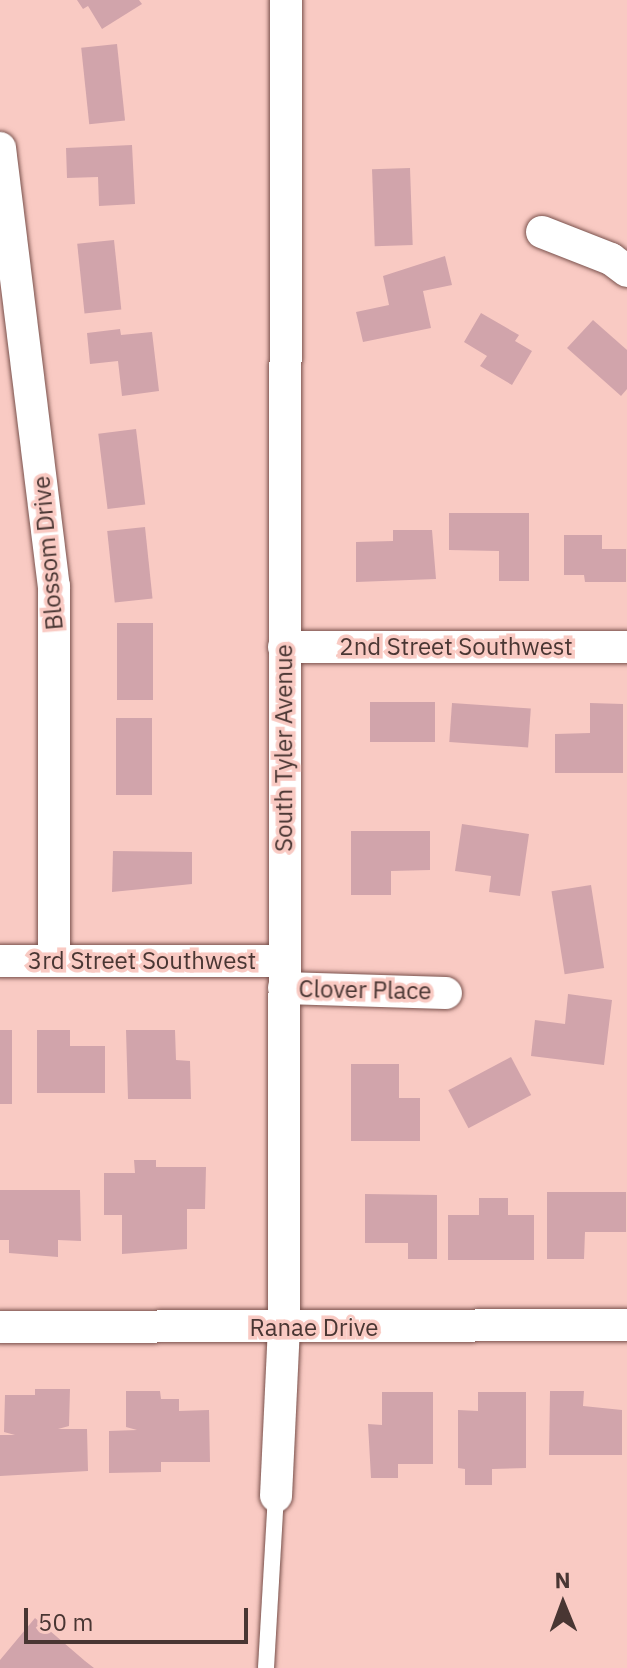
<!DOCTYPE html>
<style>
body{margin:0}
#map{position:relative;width:627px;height:1668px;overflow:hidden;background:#f9cac3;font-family:"IBM Plex Sans",sans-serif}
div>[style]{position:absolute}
.building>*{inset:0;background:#d1a4ab;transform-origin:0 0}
.roads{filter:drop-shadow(0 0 2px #79514c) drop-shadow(0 0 2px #79514c)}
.service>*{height:16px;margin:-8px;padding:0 8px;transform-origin:8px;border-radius:8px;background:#fff}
.minor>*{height:32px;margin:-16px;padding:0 16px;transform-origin:16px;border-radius:16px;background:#fff}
span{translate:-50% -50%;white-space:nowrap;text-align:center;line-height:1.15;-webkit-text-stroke:7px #f9cac3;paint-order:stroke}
.street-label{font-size:24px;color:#493633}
.north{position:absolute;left:523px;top:1564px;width:80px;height:80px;-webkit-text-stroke:6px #f9cac3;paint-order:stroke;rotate:359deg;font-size:22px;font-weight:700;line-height:32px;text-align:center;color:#493633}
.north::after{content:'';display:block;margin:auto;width:28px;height:36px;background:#493633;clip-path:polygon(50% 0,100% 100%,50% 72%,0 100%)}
.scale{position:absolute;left:24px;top:1608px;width:224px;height:36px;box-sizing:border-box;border:4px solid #493633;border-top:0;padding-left:10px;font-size:24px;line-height:28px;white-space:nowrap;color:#493633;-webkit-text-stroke:6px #f9cac3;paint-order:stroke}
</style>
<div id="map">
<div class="building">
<div style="clip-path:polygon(77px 0,139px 0,142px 4px,102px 29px,88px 6px,83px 9px)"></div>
<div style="left:117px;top:44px;width:77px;height:36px;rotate:84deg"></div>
<div style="clip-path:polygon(132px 145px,135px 204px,99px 206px,98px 177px,67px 178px,66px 148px)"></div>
<div style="left:410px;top:168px;width:77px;height:38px;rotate:88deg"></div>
<div style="left:114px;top:240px;width:70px;height:37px;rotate:84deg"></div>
<div style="clip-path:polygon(445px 256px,452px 285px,423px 291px,431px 328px,363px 342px,356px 312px,389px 305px,383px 276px)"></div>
<div style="clip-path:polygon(481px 313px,519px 335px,515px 341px,532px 351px,512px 385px,480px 366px,487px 356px,464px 342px)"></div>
<div style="clip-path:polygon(593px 320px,627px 350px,627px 389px,621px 396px,567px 348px)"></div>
<div style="clip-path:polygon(120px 329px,121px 335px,152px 332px,159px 391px,122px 396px,118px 361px,90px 364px,87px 333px)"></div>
<div style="left:136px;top:429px;width:76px;height:38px;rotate:83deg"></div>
<div style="clip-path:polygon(449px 513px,529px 513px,529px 581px,499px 581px,499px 551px,449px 550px)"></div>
<div style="left:145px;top:527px;width:72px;height:38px;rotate:84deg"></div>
<div style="clip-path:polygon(393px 530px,432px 530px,436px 579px,356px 582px,356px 542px,393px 541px)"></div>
<div style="clip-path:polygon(564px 535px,602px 535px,602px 549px,626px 549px,626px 582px,585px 582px,584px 575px,564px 575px)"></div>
<div style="left:117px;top:623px;width:36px;height:77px"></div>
<div style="left:370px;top:702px;width:65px;height:40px"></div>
<div style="left:452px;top:703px;width:79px;height:39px;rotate:4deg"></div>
<div style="clip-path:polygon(590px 703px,623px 704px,623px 773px,555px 773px,555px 734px,590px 733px)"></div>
<div style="left:116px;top:718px;width:36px;height:77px"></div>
<div style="clip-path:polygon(462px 824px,529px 834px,520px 896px,489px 892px,491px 876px,455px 871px)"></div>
<div style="clip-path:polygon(351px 831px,430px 831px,430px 870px,391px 871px,391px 895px,351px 895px)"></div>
<div style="clip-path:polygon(113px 851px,192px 852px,192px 884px,112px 892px)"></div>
<div style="left:591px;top:885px;width:84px;height:40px;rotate:81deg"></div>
<div style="clip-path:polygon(568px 994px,612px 1000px,604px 1065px,531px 1056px,535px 1020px,565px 1024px)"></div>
<div style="left:0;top:1030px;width:12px;height:74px"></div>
<div style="clip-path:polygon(37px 1030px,70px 1030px,70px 1046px,105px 1046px,105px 1093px,37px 1093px)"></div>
<div style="clip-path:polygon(126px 1030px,175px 1030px,176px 1060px,190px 1061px,191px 1099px,128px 1099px)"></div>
<div style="left:511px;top:1057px;width:43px;height:71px;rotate:62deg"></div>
<div style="clip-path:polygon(351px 1064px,399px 1064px,399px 1098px,420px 1098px,420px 1141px,351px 1141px)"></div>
<div style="clip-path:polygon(134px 1160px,156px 1160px,156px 1167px,206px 1167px,205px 1209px,187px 1209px,187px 1249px,122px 1254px,122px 1215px,104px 1215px,104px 1173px,135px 1173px)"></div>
<div style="clip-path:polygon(0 1190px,80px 1190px,81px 1241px,58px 1240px,58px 1257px,9px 1253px,9px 1240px,0 1240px)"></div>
<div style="clip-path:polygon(547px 1192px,626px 1192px,626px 1232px,585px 1232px,584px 1259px,547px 1259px)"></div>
<div style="clip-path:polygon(365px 1194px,437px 1195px,437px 1259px,408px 1259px,408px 1243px,365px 1243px)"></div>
<div style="clip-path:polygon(479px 1198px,508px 1198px,508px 1215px,534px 1215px,534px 1260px,448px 1260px,448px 1215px,479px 1215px)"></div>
<div style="clip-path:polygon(35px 1389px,70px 1389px,69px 1426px,58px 1429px,87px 1429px,88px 1471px,0 1476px,0 1435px,15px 1435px,4px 1432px,5px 1395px,35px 1395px)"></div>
<div style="clip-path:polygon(126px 1391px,160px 1391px,161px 1399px,179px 1399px,179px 1411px,209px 1410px,210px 1462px,161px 1462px,161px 1472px,109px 1473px,109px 1431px,137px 1430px,126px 1427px)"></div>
<div style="clip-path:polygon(550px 1391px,584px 1391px,583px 1406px,622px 1410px,622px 1455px,549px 1455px)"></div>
<div style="clip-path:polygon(382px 1392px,433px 1392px,433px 1464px,398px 1464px,398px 1478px,371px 1478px,368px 1424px,382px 1425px)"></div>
<div style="clip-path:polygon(478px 1392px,526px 1392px,526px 1468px,492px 1469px,492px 1485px,465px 1485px,465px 1469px,458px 1468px,458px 1410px,478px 1411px)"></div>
<div style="clip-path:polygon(35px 1618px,85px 1661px,94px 1668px,0 1668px,0 1660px)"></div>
</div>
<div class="roads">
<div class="service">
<div style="left:266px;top:1668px;width:172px;rotate:-86.7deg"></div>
</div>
<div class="minor">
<div style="left:0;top:148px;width:441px;rotate:83deg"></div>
<div style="left:54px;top:586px;width:375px;rotate:90deg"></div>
<div style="left:542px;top:232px;width:74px;rotate:21.4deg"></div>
<div style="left:611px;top:259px;width:20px;rotate:37deg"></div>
<div style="left:284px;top:647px;width:343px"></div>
<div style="left:0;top:961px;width:284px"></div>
<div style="left:284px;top:988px;width:162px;rotate:1.8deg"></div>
<div style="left:0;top:1327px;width:627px;rotate:-0.18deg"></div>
<div style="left:276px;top:1496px;width:169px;rotate:-87.3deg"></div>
<div style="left:284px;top:1327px;width:1327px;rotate:-89.91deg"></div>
</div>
</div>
<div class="street-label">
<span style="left:48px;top:553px;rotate:-95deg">Blossom Drive</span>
<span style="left:456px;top:647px">2nd Street Southwest</span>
<span style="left:284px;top:748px;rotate:-90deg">South Tyler Avenue</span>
<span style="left:142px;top:961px">3rd Street Southwest</span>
<span style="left:365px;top:990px;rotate:1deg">Clover Place</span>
<span style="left:314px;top:1328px">Ranae Drive</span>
</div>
<div class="north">N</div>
<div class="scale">50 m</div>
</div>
